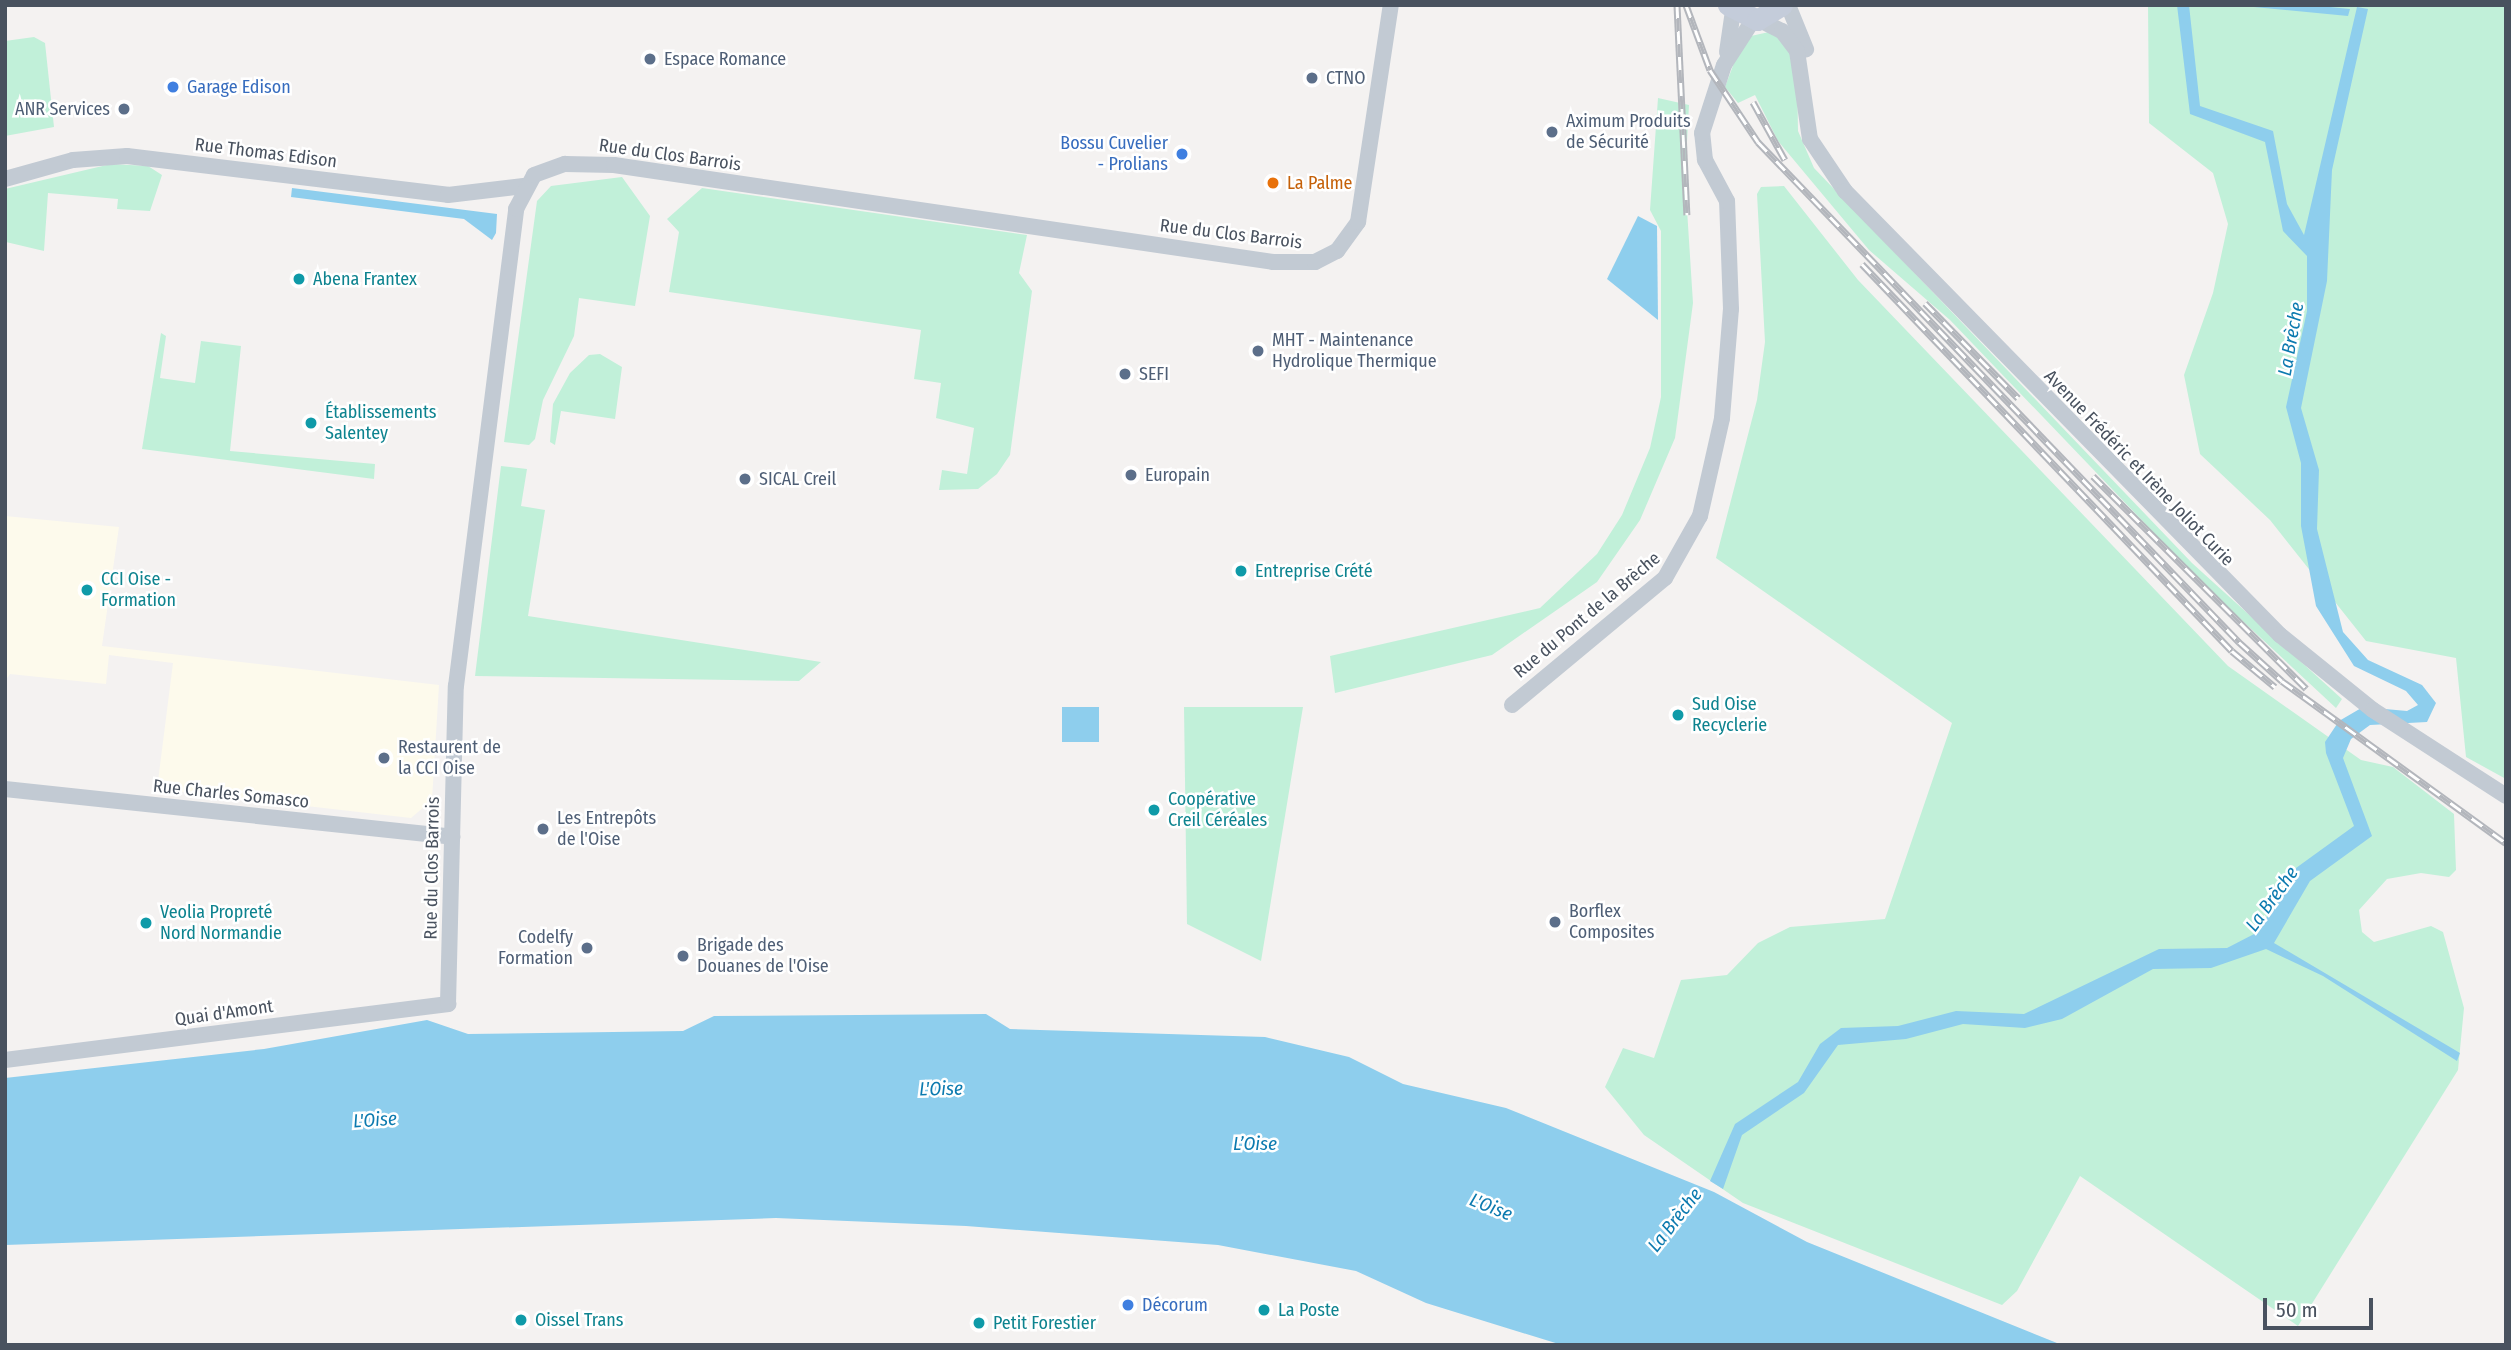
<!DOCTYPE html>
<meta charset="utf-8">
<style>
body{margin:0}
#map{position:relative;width:2511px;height:1350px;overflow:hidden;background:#f4f2f1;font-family:"Fira Sans Condensed",sans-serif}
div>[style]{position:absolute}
.commercial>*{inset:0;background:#fdfaec}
.green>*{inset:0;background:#c1f0d9}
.water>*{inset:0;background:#8eceed;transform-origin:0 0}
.street>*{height:16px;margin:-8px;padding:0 8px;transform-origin:8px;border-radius:8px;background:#c2cad3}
.secondary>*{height:21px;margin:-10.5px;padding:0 10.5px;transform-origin:10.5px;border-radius:10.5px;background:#c4ccda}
.rail>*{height:7px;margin-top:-3.5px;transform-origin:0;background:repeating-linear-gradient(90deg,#fff 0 13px,#b3b6bc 0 26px);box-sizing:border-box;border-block:2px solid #b3b6bc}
.dots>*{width:19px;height:19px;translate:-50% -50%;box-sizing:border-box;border:4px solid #fff;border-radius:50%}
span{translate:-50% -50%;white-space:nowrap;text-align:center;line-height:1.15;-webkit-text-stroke:5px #fff;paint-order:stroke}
.service-label{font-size:18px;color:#4e5e75}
.left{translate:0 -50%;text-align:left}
.right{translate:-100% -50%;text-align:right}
.shop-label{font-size:18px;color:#366cbe}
.street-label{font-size:18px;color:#49525f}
.food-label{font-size:18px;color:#c56008}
.culture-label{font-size:18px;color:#0d838f}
.water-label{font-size:19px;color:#0c7aaf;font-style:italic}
.frame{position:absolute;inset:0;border:7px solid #49525f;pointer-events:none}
.scale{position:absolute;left:2263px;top:1298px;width:110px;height:32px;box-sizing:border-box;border:4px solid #49525f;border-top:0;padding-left:9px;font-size:21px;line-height:24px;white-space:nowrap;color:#49525f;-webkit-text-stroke:5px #fff;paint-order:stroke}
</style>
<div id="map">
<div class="commercial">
<div style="clip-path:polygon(5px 516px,119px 527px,102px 646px,439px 685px,432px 800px,411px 818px,157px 789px,173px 663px,109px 655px,106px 684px,10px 674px,5px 681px)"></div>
</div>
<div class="green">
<div style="clip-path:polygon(2148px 5px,2506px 5px,2506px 779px,2466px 757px,2456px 658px,2366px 641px,2270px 520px,2200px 454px,2184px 375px,2213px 293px,2228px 224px,2213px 173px,2149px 123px)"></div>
<div style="clip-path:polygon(1769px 32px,1784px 40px,1797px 72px,1798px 131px,1814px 168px,2192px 563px,2342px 699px,2336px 708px,2203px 584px,1950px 320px,1869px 250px,1778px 141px,1755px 95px,1738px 103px,1725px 87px,1737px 55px,1751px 36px)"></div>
<div style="clip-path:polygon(34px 37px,45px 43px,54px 127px,5px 136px,5px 41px)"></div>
<div style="clip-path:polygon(1658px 98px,1689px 105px,1685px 178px,1693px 303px,1675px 438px,1640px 520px,1597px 582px,1492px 655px,1335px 693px,1330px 656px,1540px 608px,1597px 554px,1622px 515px,1650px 448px,1661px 397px,1661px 231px,1650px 210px)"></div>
<div style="clip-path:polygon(111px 164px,148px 166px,162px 175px,150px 211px,117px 209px,118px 199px,48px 193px,44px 251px,6px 242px,5px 189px)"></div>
<div style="clip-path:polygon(622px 177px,650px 216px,635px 306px,579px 298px,574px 336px,543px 400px,535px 439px,529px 445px,504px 442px,537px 201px,551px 186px)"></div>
<div style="clip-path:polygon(1784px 186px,1858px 280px,2228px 666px,2361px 760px,2393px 767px,2454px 814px,2456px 870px,2449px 877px,2421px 873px,2387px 879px,2359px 910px,2362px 932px,2374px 942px,2431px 926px,2443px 932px,2464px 1008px,2458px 1070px,2298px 1326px,2080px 1176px,2017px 1291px,2002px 1305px,1743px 1203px,1644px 1135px,1605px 1087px,1623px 1048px,1654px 1058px,1681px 980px,1727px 975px,1758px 943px,1790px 927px,1885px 919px,1952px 723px,1716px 558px,1757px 400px,1765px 342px,1757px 194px,1761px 187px)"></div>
<div style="clip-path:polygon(702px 188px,1027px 235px,1019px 273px,1032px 291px,1010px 455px,997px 474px,978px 489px,939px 490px,942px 470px,967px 474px,974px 428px,936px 418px,941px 383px,914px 379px,921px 330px,669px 292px,679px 232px,667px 219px)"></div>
<div style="clip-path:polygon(161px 333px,166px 336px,160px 378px,195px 383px,201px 341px,241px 346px,230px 451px,375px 464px,374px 479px,142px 449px)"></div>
<div style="clip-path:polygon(600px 354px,622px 367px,615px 419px,561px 411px,555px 445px,550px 442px,553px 404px,570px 373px,589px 355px)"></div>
<div style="clip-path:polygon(501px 466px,527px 469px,521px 506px,545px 510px,528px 616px,821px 662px,799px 681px,475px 676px)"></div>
<div style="clip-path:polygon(1184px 707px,1303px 707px,1261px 961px,1187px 924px)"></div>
</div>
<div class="water">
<div style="clip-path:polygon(2177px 5px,2189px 5px,2200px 106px,2273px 131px,2287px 204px,2304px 235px,2357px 7px,2368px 9px,2332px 170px,2327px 281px,2301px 408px,2319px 470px,2317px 529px,2343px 632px,2368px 660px,2422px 685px,2436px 703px,2427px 722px,2370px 725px,2351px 739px,2343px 758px,2372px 836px,2310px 881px,2274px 943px,2460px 1053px,2457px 1061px,2323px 976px,2266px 949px,2211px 968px,2153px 969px,2062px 1019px,2025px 1028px,1963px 1024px,1906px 1039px,1838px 1045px,1804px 1093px,1742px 1135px,1723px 1189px,1710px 1181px,1735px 1124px,1798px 1082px,1820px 1044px,1841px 1028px,1898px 1026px,1956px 1011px,2024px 1014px,2159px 949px,2227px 948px,2258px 932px,2296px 868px,2354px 826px,2326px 753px,2325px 742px,2339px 721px,2363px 707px,2407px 711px,2418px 705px,2406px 691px,2354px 666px,2316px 606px,2301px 526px,2301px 463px,2286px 407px,2307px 311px,2307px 256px,2283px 231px,2265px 142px,2190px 114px)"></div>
<div style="clip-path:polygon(2233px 5px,2310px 5px,2350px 9px,2348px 16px)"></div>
<div style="clip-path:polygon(292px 188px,497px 214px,496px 233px,492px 240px,464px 219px,291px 197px)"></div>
<div style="clip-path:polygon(1638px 216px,1657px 226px,1658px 320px,1607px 279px)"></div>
<div style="left:1062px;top:707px;width:37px;height:35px"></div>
<div style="clip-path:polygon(986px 1014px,1010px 1029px,1265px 1037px,1349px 1057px,1403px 1084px,1506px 1108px,1714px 1192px,1807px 1242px,2062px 1345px,1562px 1345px,1426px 1303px,1356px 1271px,1218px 1245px,966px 1226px,776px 1218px,5px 1245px,5px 1078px,264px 1049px,427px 1020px,468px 1034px,683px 1031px,714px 1016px)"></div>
</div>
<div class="street">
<div style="left:1788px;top:5px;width:48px;rotate:67.8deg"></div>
<div style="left:1760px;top:20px;width:25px;rotate:27deg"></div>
<div style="left:1782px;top:31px;width:25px;rotate:53deg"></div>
<div style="left:1797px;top:51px;width:89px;rotate:81.6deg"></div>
<div style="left:1810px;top:139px;width:63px;rotate:56.1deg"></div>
<div style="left:1845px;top:191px;width:622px;rotate:45.59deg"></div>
<div style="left:2280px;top:635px;width:119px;rotate:38.9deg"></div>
<div style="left:2373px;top:710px;width:158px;rotate:32.9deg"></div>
<div style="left:1727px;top:52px;width:41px;rotate:-81.7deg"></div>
<div style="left:5px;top:179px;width:71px;rotate:-15.6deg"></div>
<div style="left:73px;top:160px;width:54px;rotate:-4.2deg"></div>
<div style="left:127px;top:156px;width:323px;rotate:6.9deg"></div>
<div style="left:448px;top:195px;width:76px;rotate:-6.8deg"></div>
<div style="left:1512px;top:705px;width:199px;rotate:-39.7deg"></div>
<div style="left:1665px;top:578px;width:71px;rotate:-60.6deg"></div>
<div style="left:1700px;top:516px;width:100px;rotate:-77.3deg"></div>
<div style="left:1722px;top:418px;width:109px;rotate:-85.3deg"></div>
<div style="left:1731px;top:309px;width:108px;rotate:-92.1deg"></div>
<div style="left:1727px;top:201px;width:47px;rotate:-118.2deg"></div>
<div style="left:1705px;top:160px;width:27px;rotate:-96deg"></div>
<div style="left:1702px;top:133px;width:71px;rotate:-72.1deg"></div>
<div style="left:1724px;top:65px;width:54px;rotate:-57.2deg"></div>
<div style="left:5px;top:789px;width:450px;rotate:6.1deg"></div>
<div style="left:5px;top:1060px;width:447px;rotate:-7.2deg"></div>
<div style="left:448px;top:1004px;width:318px;rotate:-88.6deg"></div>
<div style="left:456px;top:686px;width:481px;rotate:-82.8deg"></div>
<div style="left:516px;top:209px;width:38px;rotate:-62deg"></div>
<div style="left:534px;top:175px;width:33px;rotate:-20deg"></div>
<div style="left:565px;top:164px;width:49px;rotate:1.2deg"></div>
<div style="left:614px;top:165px;width:666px;rotate:8.37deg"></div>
<div style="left:1273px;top:262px;width:42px"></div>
<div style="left:1315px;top:262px;width:25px;rotate:-27deg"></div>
<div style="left:1337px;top:251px;width:36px;rotate:-54deg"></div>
<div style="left:1358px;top:222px;width:219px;rotate:-81.4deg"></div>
</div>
<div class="secondary">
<div style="left:1728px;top:5px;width:33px;rotate:27deg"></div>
<div style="left:1757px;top:20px;width:29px;rotate:-31deg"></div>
</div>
<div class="rail">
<div style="left:1677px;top:5px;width:210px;rotate:87.3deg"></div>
<div style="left:1686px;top:5px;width:69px;rotate:69.7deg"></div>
<div style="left:1710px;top:70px;width:87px;rotate:56.3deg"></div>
<div style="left:1758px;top:142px;width:694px;rotate:46.11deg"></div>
<div style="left:2239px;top:642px;width:58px;rotate:42.2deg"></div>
<div style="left:2282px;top:681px;width:276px;rotate:35.9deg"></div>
<div style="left:1753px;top:102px;width:66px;rotate:61.1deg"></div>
<div style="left:1862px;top:264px;width:535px;rotate:46.29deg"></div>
<div style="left:2232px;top:651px;width:56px;rotate:39.9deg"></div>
<div style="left:1925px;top:303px;width:133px;rotate:45.6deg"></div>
<div style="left:2093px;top:476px;width:301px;rotate:44.9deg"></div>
</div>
<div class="dots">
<div style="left:650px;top:59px;background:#5c6f8a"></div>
<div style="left:1312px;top:78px;background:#5c6f8a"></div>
<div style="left:173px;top:87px;background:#3f7fe0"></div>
<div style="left:124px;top:109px;background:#5c6f8a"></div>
<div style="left:1552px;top:132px;background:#5c6f8a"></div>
<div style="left:1182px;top:154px;background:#3f7fe0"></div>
<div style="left:1273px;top:183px;background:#e8710a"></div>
<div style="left:299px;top:279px;background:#0f9aa8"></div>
<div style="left:1258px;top:351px;background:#5c6f8a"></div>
<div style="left:1125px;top:374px;background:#5c6f8a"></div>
<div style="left:311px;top:423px;background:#0f9aa8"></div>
<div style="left:1131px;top:475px;background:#5c6f8a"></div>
<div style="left:745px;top:479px;background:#5c6f8a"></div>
<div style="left:1241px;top:571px;background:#0f9aa8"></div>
<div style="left:87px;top:590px;background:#0f9aa8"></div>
<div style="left:1678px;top:715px;background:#0f9aa8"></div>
<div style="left:384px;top:758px;background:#5c6f8a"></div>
<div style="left:1154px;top:810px;background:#0f9aa8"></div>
<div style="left:543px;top:829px;background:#5c6f8a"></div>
<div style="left:1555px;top:922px;background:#5c6f8a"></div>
<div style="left:146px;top:923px;background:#0f9aa8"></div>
<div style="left:587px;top:948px;background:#5c6f8a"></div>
<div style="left:683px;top:956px;background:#5c6f8a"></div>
<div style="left:1128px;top:1305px;background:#3f7fe0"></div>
<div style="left:1264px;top:1310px;background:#0f9aa8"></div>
<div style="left:521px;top:1320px;background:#0f9aa8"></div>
<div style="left:979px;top:1323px;background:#0f9aa8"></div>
</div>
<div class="service-label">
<span class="left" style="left:664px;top:59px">Espace Romance</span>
<span class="left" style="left:1326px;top:78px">CTNO</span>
<span class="right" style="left:110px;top:109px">ANR Services</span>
<span class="left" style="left:1566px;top:132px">Aximum Produits<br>de Sécurité</span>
<span class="left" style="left:1272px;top:351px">MHT - Maintenance<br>Hydrolique Thermique</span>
<span class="left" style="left:1139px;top:374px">SEFI</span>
<span class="left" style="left:1145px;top:475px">Europain</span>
<span class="left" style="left:759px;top:479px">SICAL Creil</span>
<span class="left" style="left:398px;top:758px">Restaurent de<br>la CCI Oise</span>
<span class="left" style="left:557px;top:829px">Les Entrepôts<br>de l'Oise</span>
<span class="left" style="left:1569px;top:922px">Borflex<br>Composites</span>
<span class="right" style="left:573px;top:948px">Codelfy<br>Formation</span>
<span class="left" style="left:697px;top:956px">Brigade des<br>Douanes de l'Oise</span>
</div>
<div class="shop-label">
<span class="left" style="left:187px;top:87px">Garage Edison</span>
<span class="right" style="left:1168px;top:154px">Bossu Cuvelier<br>- Prolians</span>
<span class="left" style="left:1142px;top:1305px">Décorum</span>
</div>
<div class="street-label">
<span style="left:266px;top:153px;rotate:7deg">Rue Thomas Edison</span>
<span style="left:670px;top:155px;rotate:8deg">Rue du Clos Barrois</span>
<span style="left:1231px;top:234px;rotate:7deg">Rue du Clos Barrois</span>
<span style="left:2139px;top:468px;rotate:46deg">Avenue Frédéric et Irène Joliot Curie</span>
<span style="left:1587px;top:615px;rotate:-40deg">Rue du Pont de la Brèche</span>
<span style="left:231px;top:794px;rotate:6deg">Rue Charles Somasco</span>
<span style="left:432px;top:868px;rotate:-89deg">Rue du Clos Barrois</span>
<span style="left:224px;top:1013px;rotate:-8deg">Quai d'Amont</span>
</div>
<div class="food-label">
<span class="left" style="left:1287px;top:183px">La Palme</span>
</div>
<div class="culture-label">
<span class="left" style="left:313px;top:279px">Abena Frantex</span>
<span class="left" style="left:325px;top:423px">Établissements<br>Salentey</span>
<span class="left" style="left:1255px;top:571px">Entreprise Crété</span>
<span class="left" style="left:101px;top:590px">CCI Oise -<br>Formation</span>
<span class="left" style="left:1692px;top:715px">Sud Oise<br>Recyclerie</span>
<span class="left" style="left:1168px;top:810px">Coopérative<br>Creil Céréales</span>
<span class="left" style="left:160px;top:923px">Veolia Propreté<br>Nord Normandie</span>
<span class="left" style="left:1278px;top:1310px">La Poste</span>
<span class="left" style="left:535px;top:1320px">Oissel Trans</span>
<span class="left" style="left:993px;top:1323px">Petit Forestier</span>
</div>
<div class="water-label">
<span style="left:2291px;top:339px;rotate:-80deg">La Brèche</span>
<span style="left:2272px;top:899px;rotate:-54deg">La Brèche</span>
<span style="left:941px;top:1089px;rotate:-1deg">L'Oise</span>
<span style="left:375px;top:1120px;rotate:-4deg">L'Oise</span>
<span style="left:1255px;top:1144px">L’Oise</span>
<span style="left:1491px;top:1207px;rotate:22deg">L'Oise</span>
<span style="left:1675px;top:1220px;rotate:-52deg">La Brèche</span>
</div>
<div class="frame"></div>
<div class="scale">50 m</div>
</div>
